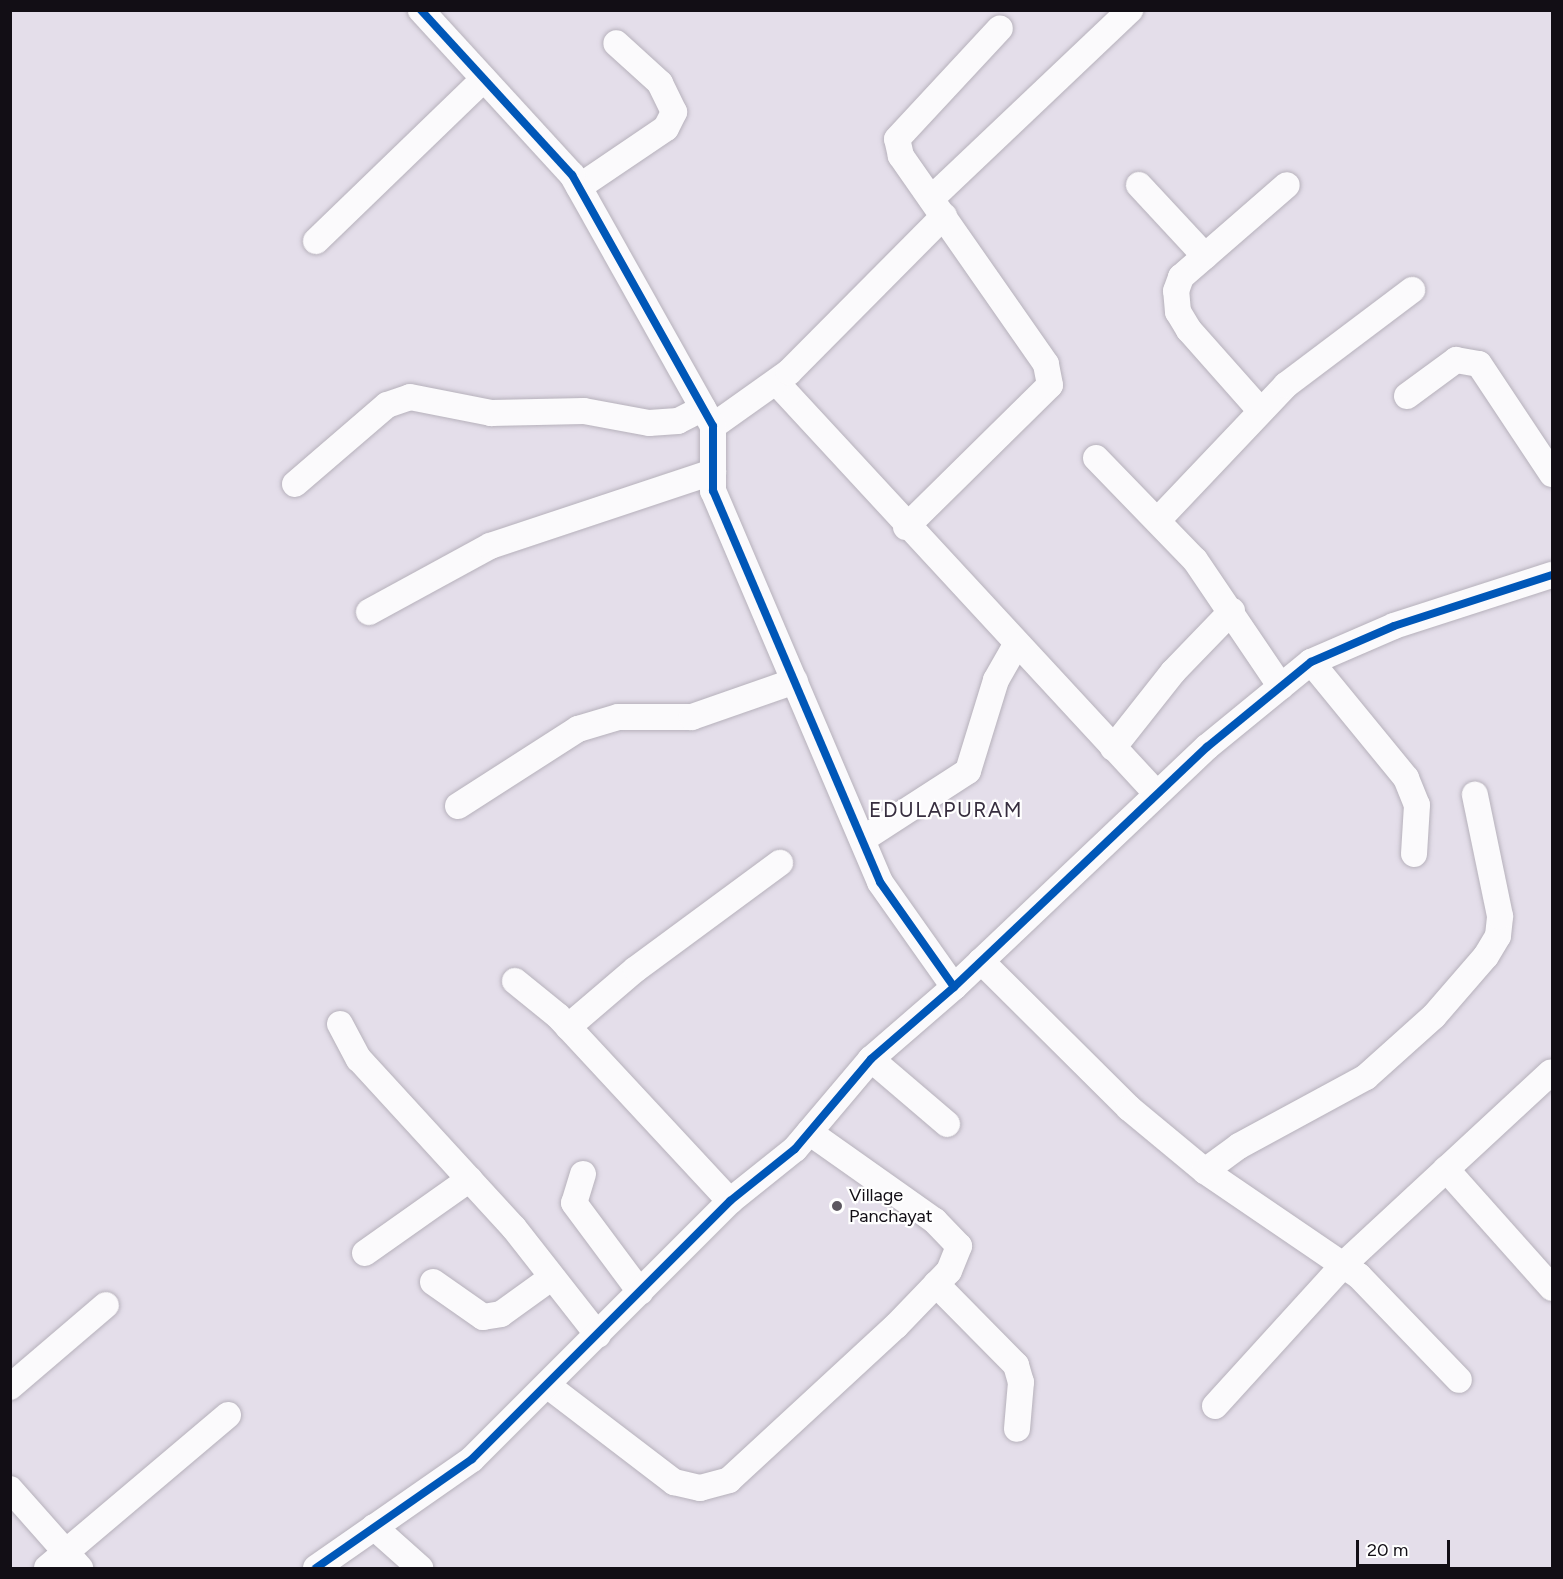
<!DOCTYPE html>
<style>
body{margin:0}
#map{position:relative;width:1563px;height:1579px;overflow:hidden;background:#e4deea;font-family:Figtree,sans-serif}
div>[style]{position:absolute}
.roads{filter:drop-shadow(0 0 2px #b6b1bb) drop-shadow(0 0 2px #b6b1bb)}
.street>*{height:26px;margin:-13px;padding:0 13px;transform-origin:13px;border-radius:13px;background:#fbfafc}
.cycleway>*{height:8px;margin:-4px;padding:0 4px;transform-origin:4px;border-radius:4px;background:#0057b8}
.dots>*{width:16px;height:16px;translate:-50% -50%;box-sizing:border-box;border:3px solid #fff;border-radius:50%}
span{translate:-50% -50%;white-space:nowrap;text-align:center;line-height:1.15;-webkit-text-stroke:4.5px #fff;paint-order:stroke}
.poi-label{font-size:18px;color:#120e15}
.left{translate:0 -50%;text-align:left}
.quarter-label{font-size:21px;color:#372e3f;letter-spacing:1.5px}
.frame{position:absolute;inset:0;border:12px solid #120e15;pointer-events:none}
.scale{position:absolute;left:1356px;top:1540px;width:94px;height:27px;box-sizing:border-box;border:3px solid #120e15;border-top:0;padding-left:8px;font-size:18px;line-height:21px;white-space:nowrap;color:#120e15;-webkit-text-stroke:4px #fff;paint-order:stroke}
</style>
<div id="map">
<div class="roads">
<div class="street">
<div style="left:1139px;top:185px;width:97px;rotate:47.1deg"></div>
<div style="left:579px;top:187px;width:105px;rotate:-34.1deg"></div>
<div style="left:666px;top:128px;width:18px;rotate:-63deg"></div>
<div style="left:674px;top:112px;width:32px;rotate:-116deg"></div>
<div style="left:660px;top:83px;width:59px;rotate:-137.7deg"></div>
<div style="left:933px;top:197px;width:272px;rotate:-43.5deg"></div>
<div style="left:316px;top:241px;width:233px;rotate:-44deg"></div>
<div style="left:776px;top:382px;width:561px;rotate:47.24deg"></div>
<div style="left:1407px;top:396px;width:61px;rotate:-36.3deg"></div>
<div style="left:1456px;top:360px;width:23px;rotate:10deg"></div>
<div style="left:1479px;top:364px;width:132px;rotate:56.4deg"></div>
<div style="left:1260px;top:410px;width:107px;rotate:-131.6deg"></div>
<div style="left:1189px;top:330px;width:21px;rotate:-121deg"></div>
<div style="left:1178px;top:312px;width:21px;rotate:-95deg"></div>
<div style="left:1176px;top:291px;width:15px;rotate:-70deg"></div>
<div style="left:1181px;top:277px;width:140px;rotate:-41deg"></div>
<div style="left:713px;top:426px;width:93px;rotate:-35.4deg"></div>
<div style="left:789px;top:372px;width:220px;rotate:-45.2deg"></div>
<div style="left:1096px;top:458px;width:142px;rotate:45.9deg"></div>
<div style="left:1195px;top:560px;width:153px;rotate:55.9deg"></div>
<div style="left:295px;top:484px;width:121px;rotate:-40.7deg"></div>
<div style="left:387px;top:405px;width:24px;rotate:-19deg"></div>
<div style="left:410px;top:397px;width:83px;rotate:11.2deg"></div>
<div style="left:491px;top:413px;width:93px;rotate:-1.2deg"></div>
<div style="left:584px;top:411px;width:66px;rotate:10.5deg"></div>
<div style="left:649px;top:423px;width:29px;rotate:-4deg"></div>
<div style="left:678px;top:421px;width:28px;rotate:-27deg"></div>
<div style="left:1158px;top:520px;width:186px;rotate:-46.5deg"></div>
<div style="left:1286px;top:385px;width:158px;rotate:-37deg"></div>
<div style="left:906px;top:527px;width:202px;rotate:-44.6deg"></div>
<div style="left:1050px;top:385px;width:21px;rotate:-101deg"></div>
<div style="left:1046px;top:364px;width:254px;rotate:-124.9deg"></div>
<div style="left:901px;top:156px;width:17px;rotate:-103deg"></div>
<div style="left:897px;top:139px;width:151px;rotate:-47.1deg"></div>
<div style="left:369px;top:612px;width:138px;rotate:-28.6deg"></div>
<div style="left:490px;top:546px;width:235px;rotate:-18.4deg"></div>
<div style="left:1311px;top:662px;width:150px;rotate:50.7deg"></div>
<div style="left:1406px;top:778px;width:29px;rotate:68deg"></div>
<div style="left:1417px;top:805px;width:49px;rotate:93.5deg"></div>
<div style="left:1113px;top:748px;width:97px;rotate:-51.7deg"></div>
<div style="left:1173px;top:672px;width:85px;rotate:-46deg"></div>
<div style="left:458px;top:806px;width:143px;rotate:-32.7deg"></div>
<div style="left:578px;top:729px;width:42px;rotate:-16.7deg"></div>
<div style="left:618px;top:717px;width:74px"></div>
<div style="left:692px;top:717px;width:109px;rotate:-19.3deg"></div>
<div style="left:863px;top:839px;width:125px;rotate:-32.9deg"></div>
<div style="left:968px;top:771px;width:95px;rotate:-72.9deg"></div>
<div style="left:996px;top:680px;width:40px;rotate:-60.3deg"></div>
<div style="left:981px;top:961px;width:209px;rotate:44.8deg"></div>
<div style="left:1129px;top:1108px;width:99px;rotate:39.7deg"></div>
<div style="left:1205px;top:1171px;width:186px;rotate:34.3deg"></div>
<div style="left:1359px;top:1276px;width:144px;rotate:46.1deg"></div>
<div style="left:515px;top:981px;width:55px;rotate:39.1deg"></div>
<div style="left:558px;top:1016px;width:253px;rotate:47.1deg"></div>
<div style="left:954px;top:987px;width:349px;rotate:-43.5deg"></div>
<div style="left:1207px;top:747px;width:134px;rotate:-39.3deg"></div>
<div style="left:1311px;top:662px;width:90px;rotate:-23.4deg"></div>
<div style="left:1394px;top:626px;width:166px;rotate:-17.9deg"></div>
<div style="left:340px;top:1024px;width:40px;rotate:62deg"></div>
<div style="left:359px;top:1059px;width:229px;rotate:47.5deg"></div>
<div style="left:514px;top:1228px;width:136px;rotate:51.9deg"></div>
<div style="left:568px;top:1027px;width:89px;rotate:-40.5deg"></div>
<div style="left:636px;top:969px;width:179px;rotate:-36.4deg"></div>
<div style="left:871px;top:1059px;width:100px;rotate:40.5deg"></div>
<div style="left:1446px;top:1169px;width:159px;rotate:48.3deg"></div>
<div style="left:1205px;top:1171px;width:42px;rotate:-36.3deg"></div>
<div style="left:1239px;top:1146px;width:145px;rotate:-28.5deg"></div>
<div style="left:1366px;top:1077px;width:91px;rotate:-41.9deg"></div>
<div style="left:1434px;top:1016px;width:79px;rotate:-49.1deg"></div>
<div style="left:1486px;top:956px;width:23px;rotate:-59deg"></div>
<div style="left:1498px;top:936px;width:20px;rotate:-84deg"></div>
<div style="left:1500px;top:916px;width:124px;rotate:-101.7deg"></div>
<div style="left:583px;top:1174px;width:30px;rotate:107deg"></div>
<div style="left:574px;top:1203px;width:111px;rotate:53.4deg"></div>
<div style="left:365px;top:1253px;width:128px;rotate:-35.2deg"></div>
<div style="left:433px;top:1282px;width:61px;rotate:35deg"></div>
<div style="left:483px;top:1317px;width:18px;rotate:-9deg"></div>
<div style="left:501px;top:1314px;width:62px;rotate:-35.8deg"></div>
<div style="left:936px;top:1284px;width:114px;rotate:45.4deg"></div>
<div style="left:1016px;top:1365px;width:18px;rotate:74deg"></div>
<div style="left:1021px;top:1382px;width:47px;rotate:94.9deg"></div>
<div style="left:547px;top:1385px;width:160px;rotate:37.4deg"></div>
<div style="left:674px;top:1482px;width:27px;rotate:13deg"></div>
<div style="left:700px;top:1488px;width:30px;rotate:-15deg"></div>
<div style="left:729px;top:1480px;width:227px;rotate:-42.7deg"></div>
<div style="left:896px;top:1326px;width:76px;rotate:-46.1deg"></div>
<div style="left:949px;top:1271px;width:27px;rotate:-68deg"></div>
<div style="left:959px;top:1246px;width:35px;rotate:-134deg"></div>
<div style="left:935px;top:1221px;width:154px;rotate:-144.8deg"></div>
<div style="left:10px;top:1387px;width:126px;rotate:-40.5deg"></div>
<div style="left:1215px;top:1406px;width:192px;rotate:-47.7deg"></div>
<div style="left:1344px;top:1264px;width:282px;rotate:-42.8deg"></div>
<div style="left:10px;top:1489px;width:106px;rotate:48.5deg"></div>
<div style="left:374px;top:1527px;width:62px;rotate:41.7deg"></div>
<div style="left:47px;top:1568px;width:237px;rotate:-40.2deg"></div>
<div style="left:316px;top:1568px;width:190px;rotate:-34.9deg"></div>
<div style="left:472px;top:1459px;width:365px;rotate:-45deg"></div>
<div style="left:730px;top:1201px;width:83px;rotate:-38.7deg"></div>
<div style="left:795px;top:1149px;width:118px;rotate:-49.8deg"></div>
<div style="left:871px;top:1059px;width:110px;rotate:-40.9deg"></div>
<div style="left:954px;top:987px;width:128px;rotate:-125.2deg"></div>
<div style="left:880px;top:882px;width:425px;rotate:-113.1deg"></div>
<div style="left:713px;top:491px;width:65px;rotate:-90deg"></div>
<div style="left:713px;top:426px;width:288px;rotate:-119.3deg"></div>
<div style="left:572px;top:175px;width:224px;rotate:-132.5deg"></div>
</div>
</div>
<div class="cycleway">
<div style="left:954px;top:987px;width:349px;rotate:-43.5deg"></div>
<div style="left:1207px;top:747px;width:134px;rotate:-39.3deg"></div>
<div style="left:1311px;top:662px;width:90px;rotate:-23.4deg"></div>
<div style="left:1394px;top:626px;width:166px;rotate:-17.9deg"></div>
<div style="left:316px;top:1568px;width:190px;rotate:-34.9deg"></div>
<div style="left:472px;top:1459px;width:365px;rotate:-45deg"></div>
<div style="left:730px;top:1201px;width:83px;rotate:-38.7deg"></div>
<div style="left:795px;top:1149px;width:118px;rotate:-49.8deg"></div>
<div style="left:871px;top:1059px;width:110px;rotate:-40.9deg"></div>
<div style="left:954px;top:987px;width:128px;rotate:-125.2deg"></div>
<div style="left:880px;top:882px;width:425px;rotate:-113.1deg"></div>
<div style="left:713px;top:491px;width:65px;rotate:-90deg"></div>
<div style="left:713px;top:426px;width:288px;rotate:-119.3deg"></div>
<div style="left:572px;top:175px;width:224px;rotate:-132.5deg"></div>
</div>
<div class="dots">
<div style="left:837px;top:1206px;background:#5c5760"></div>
</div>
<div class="poi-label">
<span class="left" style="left:849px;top:1206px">Village<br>Panchayat</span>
</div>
<div class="quarter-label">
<span style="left:946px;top:810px">EDULAPURAM</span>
</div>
<div class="frame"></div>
<div class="scale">20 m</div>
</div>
